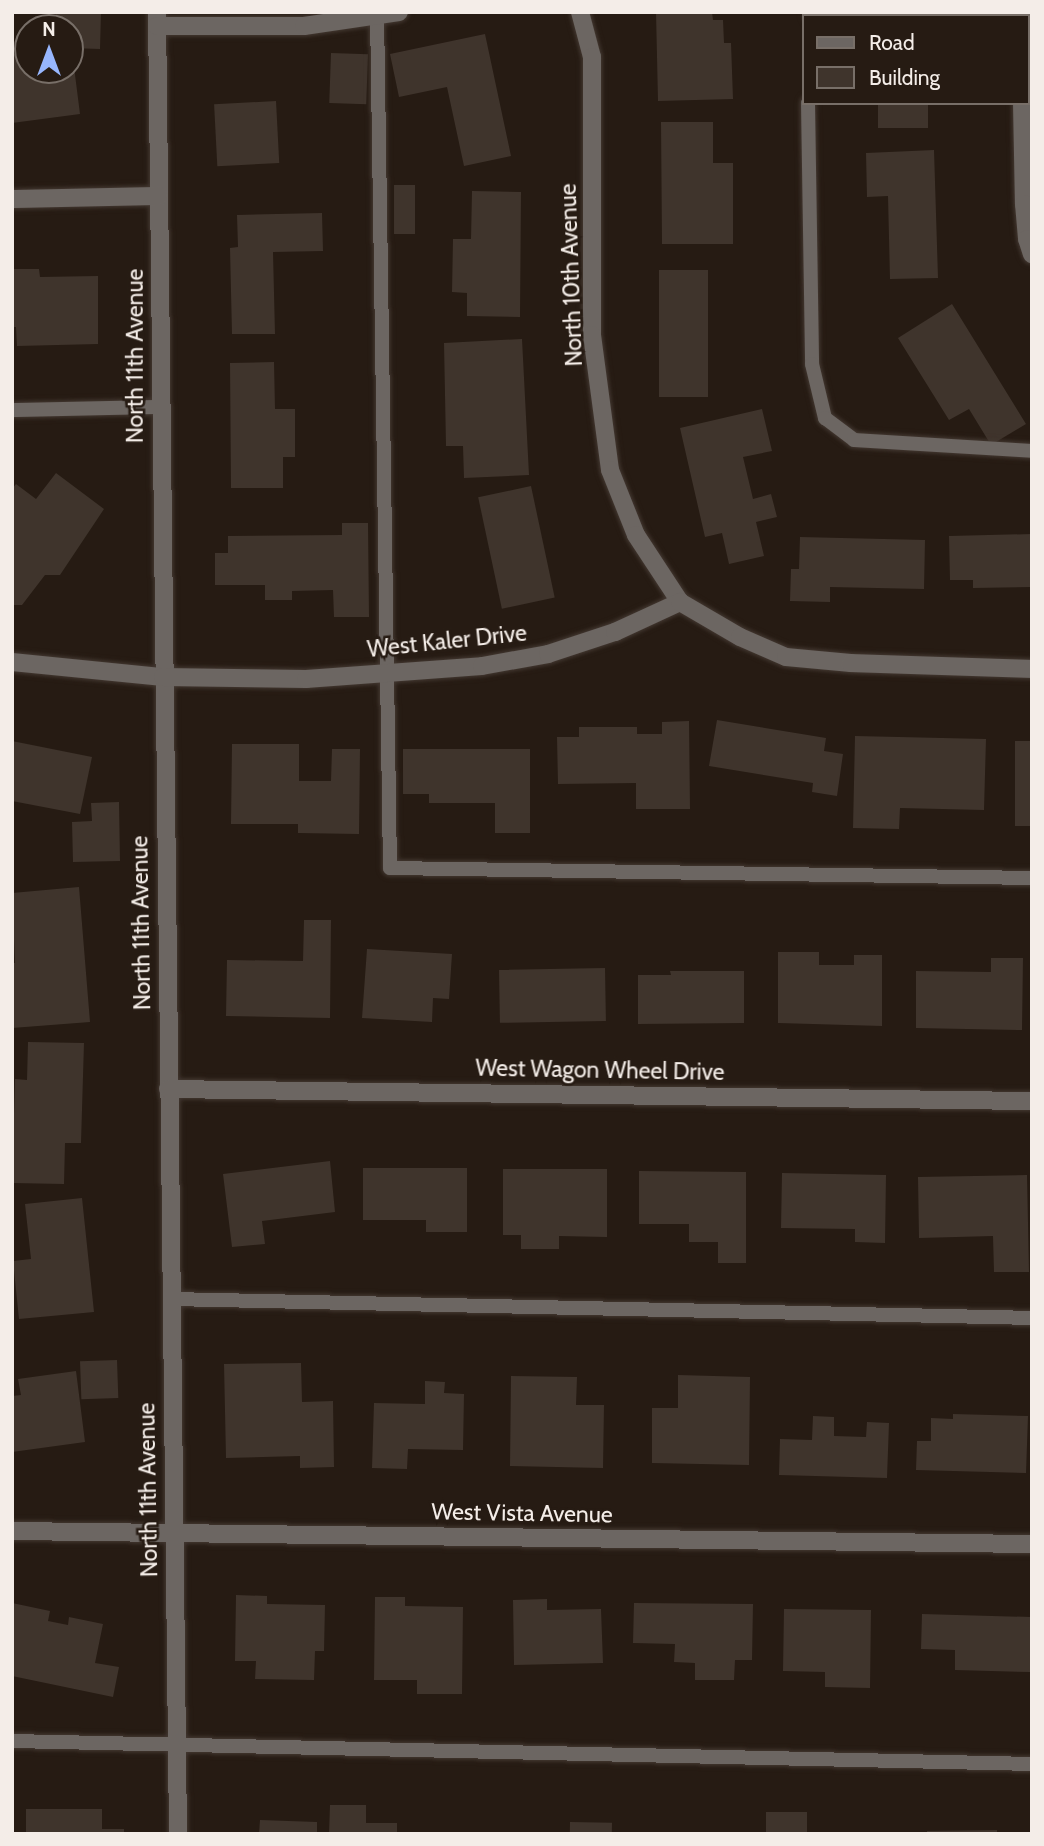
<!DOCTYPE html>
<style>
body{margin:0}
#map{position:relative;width:1044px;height:1846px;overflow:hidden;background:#261b13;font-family:Cabin,sans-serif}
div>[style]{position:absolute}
.building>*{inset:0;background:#3f342c;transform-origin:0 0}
.roads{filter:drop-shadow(0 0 2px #433831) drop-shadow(0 0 2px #433831)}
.lane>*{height:14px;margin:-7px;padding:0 7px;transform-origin:7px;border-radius:7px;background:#6c6662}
.street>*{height:18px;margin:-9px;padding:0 9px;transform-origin:9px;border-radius:9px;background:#6c6662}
span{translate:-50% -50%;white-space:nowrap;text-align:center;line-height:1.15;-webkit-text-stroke:5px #261b13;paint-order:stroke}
.street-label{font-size:23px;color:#f4ede8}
.frame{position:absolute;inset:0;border:14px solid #f4ede8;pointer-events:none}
.legend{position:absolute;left:802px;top:14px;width:228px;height:91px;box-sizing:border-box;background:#261b13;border:2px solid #786f68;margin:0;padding:9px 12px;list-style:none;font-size:21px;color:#f4ede8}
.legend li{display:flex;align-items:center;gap:14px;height:35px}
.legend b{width:35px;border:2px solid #786f68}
.north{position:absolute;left:14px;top:14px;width:70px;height:70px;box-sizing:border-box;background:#261b13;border:2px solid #786f68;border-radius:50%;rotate:0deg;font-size:19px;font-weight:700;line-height:28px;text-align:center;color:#f4ede8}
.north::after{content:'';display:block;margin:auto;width:24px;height:32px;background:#97b6fd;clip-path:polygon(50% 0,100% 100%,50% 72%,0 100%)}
</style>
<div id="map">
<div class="building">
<div style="clip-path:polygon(56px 12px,101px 12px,100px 49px,70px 48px,70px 28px,55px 28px)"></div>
<div style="clip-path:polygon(656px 12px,712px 12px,713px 20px,723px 20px,724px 43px,731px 43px,733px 99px,658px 101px)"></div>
<div style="left:857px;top:12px;width:72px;height:4px"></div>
<div style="clip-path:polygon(485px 34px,511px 156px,464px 166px,447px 87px,399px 97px,390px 54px)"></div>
<div style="clip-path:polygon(28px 52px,28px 70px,70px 70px,70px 60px,73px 59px,80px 114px,12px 123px,12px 54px)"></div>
<div style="left:331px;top:53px;width:37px;height:50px;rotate:2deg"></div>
<div style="left:276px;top:101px;width:62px;height:62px;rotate:87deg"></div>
<div style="left:878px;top:103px;width:50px;height:25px"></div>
<div style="clip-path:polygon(661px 122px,713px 122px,713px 163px,733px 163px,733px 244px,662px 244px)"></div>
<div style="clip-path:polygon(934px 150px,938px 278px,890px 279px,888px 196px,867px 197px,866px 153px)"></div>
<div style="left:394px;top:185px;width:21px;height:49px"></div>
<div style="clip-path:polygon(472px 191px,521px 192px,520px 317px,467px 316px,467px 293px,452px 292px,453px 239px,471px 239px)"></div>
<div style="clip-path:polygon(322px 213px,323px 251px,273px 252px,275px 334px,232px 334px,230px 248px,238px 247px,237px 215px)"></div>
<div style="clip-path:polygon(12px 269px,39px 269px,40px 277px,98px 276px,98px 344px,17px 346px,16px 327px,12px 327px)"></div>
<div style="left:659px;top:270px;width:49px;height:127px"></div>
<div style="clip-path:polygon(952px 304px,1026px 424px,991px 445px,969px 409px,949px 420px,898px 338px)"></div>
<div style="clip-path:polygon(522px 339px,529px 475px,464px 478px,463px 446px,446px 446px,444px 343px)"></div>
<div style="clip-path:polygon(274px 362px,275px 409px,295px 409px,295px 457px,283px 457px,283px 488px,231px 488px,230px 363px)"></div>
<div style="clip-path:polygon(762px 409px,772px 451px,743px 457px,753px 499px,771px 494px,777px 517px,756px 522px,764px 556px,729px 564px,722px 533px,705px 537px,680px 428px)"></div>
<div style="clip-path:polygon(56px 473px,104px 509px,60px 575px,45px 575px,22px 605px,12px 605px,12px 489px,16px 484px,36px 499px)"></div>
<div style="left:531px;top:486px;width:114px;height:54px;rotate:78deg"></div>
<div style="clip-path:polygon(342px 523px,368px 523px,369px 617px,334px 617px,333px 590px,292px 591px,292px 600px,265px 600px,265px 585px,215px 585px,215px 553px,228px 553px,228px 536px,342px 535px)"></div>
<div style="clip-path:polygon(1032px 534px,1032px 587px,973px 588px,973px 580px,950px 580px,949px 536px)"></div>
<div style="clip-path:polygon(800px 537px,925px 540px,924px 589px,830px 587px,830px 602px,790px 601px,791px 569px,799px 569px)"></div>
<div style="clip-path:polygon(717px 720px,826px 738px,824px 751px,843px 754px,837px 796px,812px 792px,813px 783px,709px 766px)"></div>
<div style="clip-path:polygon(689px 721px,690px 809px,636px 809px,636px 783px,558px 784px,557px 737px,579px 737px,579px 727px,637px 727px,637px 734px,662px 734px,662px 722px)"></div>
<div style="clip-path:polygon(855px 736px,986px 739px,984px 810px,900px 808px,899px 829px,853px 828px)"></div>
<div style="clip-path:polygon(12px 741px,92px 757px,80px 814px,12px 801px)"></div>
<div style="left:1015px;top:741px;width:17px;height:85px"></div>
<div style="clip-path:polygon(232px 744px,299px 744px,299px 781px,331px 781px,332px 749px,360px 749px,359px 834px,298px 833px,298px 824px,231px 824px)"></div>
<div style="clip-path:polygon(403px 749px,530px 749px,530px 833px,495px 833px,495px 803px,429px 803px,429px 794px,403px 794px)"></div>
<div style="clip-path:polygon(119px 802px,120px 861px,73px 862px,72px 822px,92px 821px,91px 803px)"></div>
<div style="clip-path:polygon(79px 887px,90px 1022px,12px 1028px,12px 963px,15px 963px,12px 893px)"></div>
<div style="clip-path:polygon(304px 920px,331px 920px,330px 1018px,226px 1016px,227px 960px,303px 961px)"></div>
<div style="clip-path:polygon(367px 949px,452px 954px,449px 999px,433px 998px,432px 1022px,362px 1018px)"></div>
<div style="clip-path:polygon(778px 952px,819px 952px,819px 965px,854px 965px,854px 955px,882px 955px,882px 1026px,778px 1023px)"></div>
<div style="clip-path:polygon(991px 958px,1023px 958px,1022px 1030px,916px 1028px,916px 971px,991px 972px)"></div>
<div style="left:605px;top:968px;width:53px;height:106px;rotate:89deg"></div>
<div style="clip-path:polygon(670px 971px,744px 971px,744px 1023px,638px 1024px,638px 975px,671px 975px)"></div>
<div style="clip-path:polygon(28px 1042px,84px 1043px,81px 1143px,65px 1143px,64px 1184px,12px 1183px,15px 1079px,27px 1080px)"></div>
<div style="clip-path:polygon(330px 1161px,335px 1212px,262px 1221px,265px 1244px,232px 1247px,223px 1174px)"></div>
<div style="clip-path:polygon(363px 1168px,467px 1168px,467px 1232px,426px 1232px,426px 1220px,363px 1220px)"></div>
<div style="clip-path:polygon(503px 1169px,607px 1169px,607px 1237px,559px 1236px,559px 1249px,521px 1249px,521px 1235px,503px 1235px)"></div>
<div style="clip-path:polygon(639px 1171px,746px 1172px,746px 1263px,718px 1263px,718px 1242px,689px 1242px,689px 1224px,639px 1224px)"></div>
<div style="clip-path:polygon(782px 1173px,886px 1175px,885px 1243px,855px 1242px,855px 1229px,781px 1228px)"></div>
<div style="clip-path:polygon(1027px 1175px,1029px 1272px,994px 1272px,993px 1236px,919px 1238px,918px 1177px)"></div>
<div style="clip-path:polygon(82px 1198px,94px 1312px,19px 1319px,13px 1261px,31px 1259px,25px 1204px)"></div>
<div style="left:117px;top:1360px;width:38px;height:37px;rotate:88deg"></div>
<div style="clip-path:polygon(301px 1363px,302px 1402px,333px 1401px,334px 1467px,300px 1468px,300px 1456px,226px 1458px,224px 1364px)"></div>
<div style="clip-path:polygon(76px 1371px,85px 1442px,12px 1452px,12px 1396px,21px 1395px,18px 1379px)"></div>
<div style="clip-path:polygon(678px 1375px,750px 1377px,749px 1465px,652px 1463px,652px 1408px,678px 1408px)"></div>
<div style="clip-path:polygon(511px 1376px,577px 1377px,576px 1405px,604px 1405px,603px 1468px,510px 1466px)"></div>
<div style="clip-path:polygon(425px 1381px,445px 1382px,444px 1393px,464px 1394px,463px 1450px,408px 1449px,407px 1469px,372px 1468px,374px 1403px,425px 1404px)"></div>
<div style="clip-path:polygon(953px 1414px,1028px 1416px,1026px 1473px,916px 1470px,917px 1441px,931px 1441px,931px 1418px,953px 1419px)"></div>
<div style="clip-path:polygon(813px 1416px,834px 1417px,834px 1436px,866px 1437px,867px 1422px,889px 1423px,887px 1478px,779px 1475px,780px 1439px,812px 1440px)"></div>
<div style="clip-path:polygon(236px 1595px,267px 1596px,267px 1604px,325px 1605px,324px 1651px,315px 1651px,314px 1680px,255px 1679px,256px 1661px,235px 1661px)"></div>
<div style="clip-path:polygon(375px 1597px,405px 1597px,405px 1606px,463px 1607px,462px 1694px,417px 1694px,417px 1680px,374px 1680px)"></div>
<div style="clip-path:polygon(547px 1599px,547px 1610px,601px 1609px,603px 1663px,514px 1665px,513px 1600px)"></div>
<div style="clip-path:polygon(12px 1603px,50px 1611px,48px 1621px,68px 1625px,69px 1617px,103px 1624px,95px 1663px,119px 1667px,113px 1697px,12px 1676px)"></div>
<div style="clip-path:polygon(634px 1603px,753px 1604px,752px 1660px,735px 1660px,734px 1680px,695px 1680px,695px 1663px,674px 1662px,675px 1644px,633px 1643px)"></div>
<div style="clip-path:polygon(784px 1609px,871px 1610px,870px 1688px,825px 1687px,825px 1672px,783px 1671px)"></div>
<div style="clip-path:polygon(922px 1614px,1031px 1617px,1030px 1672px,955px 1670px,955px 1650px,921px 1649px)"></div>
<div style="clip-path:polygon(330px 1805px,366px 1805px,366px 1823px,397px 1823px,397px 1834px,329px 1834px)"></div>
<div style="clip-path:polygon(26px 1809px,102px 1809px,102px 1829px,124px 1829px,124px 1834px,26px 1834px)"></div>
<div style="left:766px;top:1812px;width:41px;height:22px"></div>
<div style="clip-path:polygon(260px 1820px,317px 1822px,317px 1834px,259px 1834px)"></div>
<div style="left:570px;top:1822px;width:42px;height:12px;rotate:1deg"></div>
<div style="clip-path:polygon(997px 1830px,997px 1834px,927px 1834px,927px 1831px)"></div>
</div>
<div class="roads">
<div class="lane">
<div style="left:377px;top:12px;width:856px;rotate:89.13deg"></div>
<div style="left:390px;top:868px;width:642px;rotate:0.89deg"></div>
<div style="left:811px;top:16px;width:5px;rotate:-53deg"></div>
<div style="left:808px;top:103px;width:261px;rotate:89.1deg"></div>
<div style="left:812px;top:364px;width:56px;rotate:76.5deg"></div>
<div style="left:825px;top:418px;width:36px;rotate:37deg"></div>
<div style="left:854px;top:440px;width:178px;rotate:3.5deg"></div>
<div style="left:12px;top:410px;width:148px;rotate:-1.2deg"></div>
<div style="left:171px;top:1299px;width:861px;rotate:1.26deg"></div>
<div style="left:12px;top:1741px;width:1020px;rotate:1.29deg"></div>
</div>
<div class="street">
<div style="left:157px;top:12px;width:1822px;rotate:89.34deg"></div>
<div style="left:580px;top:12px;width:47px;rotate:75.1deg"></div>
<div style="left:592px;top:57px;width:278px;rotate:90deg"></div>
<div style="left:592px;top:335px;width:136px;rotate:82.4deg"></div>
<div style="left:610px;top:470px;width:70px;rotate:68.2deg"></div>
<div style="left:636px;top:535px;width:80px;rotate:56.7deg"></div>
<div style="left:1025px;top:16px;width:4px;rotate:-90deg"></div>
<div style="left:157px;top:26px;width:147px"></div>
<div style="left:304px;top:26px;width:96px;rotate:-8.4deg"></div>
<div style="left:1022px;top:103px;width:101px;rotate:88.9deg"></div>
<div style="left:1024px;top:204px;width:35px;rotate:85deg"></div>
<div style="left:1027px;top:239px;width:16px;rotate:72deg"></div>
<div style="left:12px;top:199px;width:147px;rotate:-1.2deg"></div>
<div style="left:12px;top:662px;width:152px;rotate:5.7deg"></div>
<div style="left:163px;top:677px;width:143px;rotate:0.8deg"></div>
<div style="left:306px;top:679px;width:176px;rotate:-4.2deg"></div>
<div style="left:482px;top:666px;width:67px;rotate:-10.3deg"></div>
<div style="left:548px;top:654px;width:71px;rotate:-18.2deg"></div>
<div style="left:615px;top:632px;width:72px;rotate:-24.8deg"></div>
<div style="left:680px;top:602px;width:69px;rotate:30.3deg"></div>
<div style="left:740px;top:637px;width:50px;rotate:23.5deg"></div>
<div style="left:786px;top:657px;width:65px;rotate:5.3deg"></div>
<div style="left:851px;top:663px;width:181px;rotate:1.9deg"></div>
<div style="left:168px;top:1089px;width:864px;rotate:0.8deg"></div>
<div style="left:12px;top:1531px;width:1020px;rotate:0.73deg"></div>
</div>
</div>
<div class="street-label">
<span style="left:571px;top:275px;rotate:-92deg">North 10th Avenue</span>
<span style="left:135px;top:356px;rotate:-90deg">North 11th Avenue</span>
<span style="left:447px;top:641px;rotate:-6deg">West Kaler Drive</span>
<span style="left:141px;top:923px;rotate:-91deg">North 11th Avenue</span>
<span style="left:600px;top:1070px;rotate:1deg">West Wagon Wheel Drive</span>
<span style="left:148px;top:1490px;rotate:-91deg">North 11th Avenue</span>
<span style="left:522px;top:1513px;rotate:1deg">West Vista Avenue</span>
</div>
<div class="frame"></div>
<ul class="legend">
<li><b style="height:9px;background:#6c6662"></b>Road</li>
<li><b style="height:19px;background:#3f342c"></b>Building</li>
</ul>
<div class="north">N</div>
</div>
